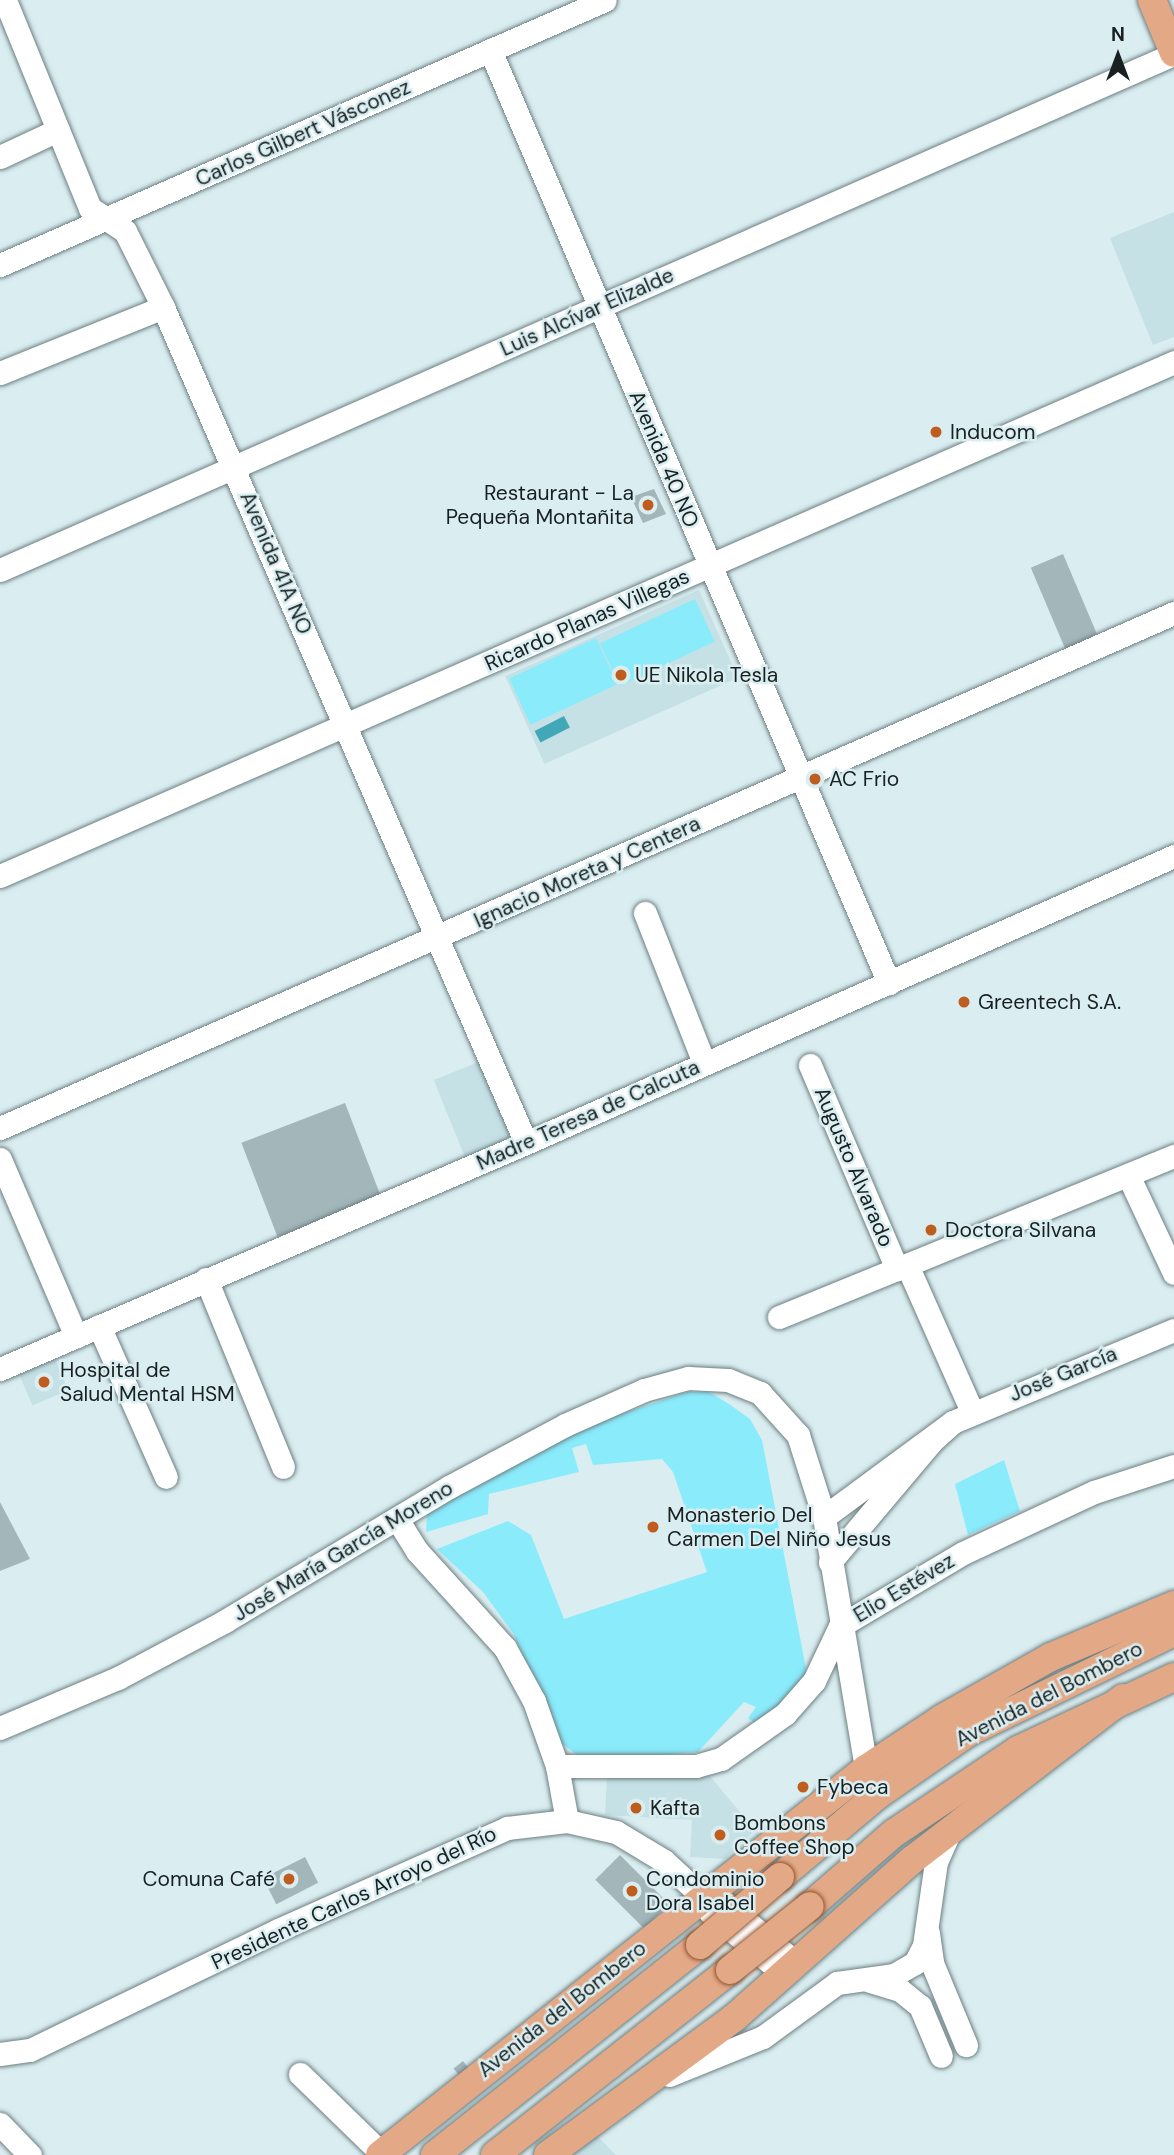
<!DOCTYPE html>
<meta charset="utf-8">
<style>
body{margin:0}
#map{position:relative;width:1174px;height:2155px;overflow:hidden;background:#daeef1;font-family:"DM Sans",sans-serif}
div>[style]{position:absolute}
.built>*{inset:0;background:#c5e1e6;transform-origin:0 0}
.green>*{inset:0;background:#8aebfb;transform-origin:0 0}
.water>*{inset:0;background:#42a8b8;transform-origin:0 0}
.building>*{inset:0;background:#a3b6b9;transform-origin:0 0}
.roads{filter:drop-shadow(0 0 2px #6c7e81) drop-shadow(0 0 2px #6c7e81)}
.minor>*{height:23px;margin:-11.5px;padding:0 11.5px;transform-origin:11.5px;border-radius:11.5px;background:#fff}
.major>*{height:28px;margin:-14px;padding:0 14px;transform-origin:14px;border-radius:14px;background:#e3a986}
.bridges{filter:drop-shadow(0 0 2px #90532f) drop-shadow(0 0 2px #90532f)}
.major-bridge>*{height:28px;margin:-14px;padding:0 14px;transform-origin:14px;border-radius:14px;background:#e3a986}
.dots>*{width:19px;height:19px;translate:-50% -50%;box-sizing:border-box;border:4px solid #daeef1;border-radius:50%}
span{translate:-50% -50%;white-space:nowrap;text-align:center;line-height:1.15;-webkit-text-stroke:5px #daeef1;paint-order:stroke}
.street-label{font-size:21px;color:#182021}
.poi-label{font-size:21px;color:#182021}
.left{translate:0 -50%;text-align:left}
.right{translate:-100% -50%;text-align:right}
.north{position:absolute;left:1083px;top:21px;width:70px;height:70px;-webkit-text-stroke:5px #daeef1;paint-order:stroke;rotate:0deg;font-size:19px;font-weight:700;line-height:28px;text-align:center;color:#182021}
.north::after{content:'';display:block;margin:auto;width:24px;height:32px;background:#182021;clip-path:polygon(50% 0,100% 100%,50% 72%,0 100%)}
</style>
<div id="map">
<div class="built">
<div style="clip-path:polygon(1174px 212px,1174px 337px,1153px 345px,1110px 238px)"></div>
<div style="left:699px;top:590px;width:96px;height:212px;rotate:66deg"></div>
<div style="left:481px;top:1061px;width:84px;height:51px;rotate:68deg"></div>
<div style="left:55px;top:1359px;width:34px;height:39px;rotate:67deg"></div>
<div style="clip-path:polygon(607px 1775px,709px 1775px,755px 1830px,725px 1859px,690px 1857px,692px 1820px,605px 1815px)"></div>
<div style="clip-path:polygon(587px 2126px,616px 2155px,553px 2155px)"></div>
</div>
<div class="green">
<div style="left:695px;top:599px;width:47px;height:105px;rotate:65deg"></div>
<div style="left:596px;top:638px;width:51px;height:96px;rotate:65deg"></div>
<div style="clip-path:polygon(687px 1392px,709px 1392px,729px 1404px,750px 1419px,762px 1440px,808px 1679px,757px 1725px,748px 1718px,756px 1707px,744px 1702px,698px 1752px,585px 1761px,560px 1742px,513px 1633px,483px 1592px,437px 1549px,508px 1521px,531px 1535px,564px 1619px,707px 1572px,673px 1472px,662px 1459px,593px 1465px,586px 1444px,572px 1448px,579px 1472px,489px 1494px,488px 1514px,426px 1532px,427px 1515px,444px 1497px,555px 1436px)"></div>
<div style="clip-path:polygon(1004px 1460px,1020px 1511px,968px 1535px,955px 1484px)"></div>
</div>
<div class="water">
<div style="left:564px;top:716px;width:13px;height:33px;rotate:63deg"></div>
</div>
<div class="building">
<div style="clip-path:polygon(654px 489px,666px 514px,643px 523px,631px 497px)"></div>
<div style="left:1063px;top:554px;width:91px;height:35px;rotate:67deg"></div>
<div style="left:345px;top:1103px;width:101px;height:111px;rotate:69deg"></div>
<div style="clip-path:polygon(0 1502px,30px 1559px,0 1571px)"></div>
<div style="left:620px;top:1855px;width:69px;height:35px;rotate:45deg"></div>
<div style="left:305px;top:1857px;width:29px;height:47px;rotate:63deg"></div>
<div style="left:463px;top:2061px;width:16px;height:12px;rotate:52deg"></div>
</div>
<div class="roads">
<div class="minor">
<div style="left:5px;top:0;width:225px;rotate:67.8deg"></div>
<div style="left:90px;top:208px;width:42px;rotate:33.3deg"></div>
<div style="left:125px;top:231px;width:85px;rotate:63.4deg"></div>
<div style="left:163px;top:307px;width:911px;rotate:66.53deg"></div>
<div style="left:490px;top:50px;width:1015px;rotate:66.85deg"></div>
<div style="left:0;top:157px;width:64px;rotate:-25deg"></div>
<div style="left:0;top:265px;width:660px;rotate:-23.65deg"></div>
<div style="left:0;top:373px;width:176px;rotate:-22deg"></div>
<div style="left:0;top:570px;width:1282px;rotate:-23.73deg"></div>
<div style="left:0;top:876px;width:1282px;rotate:-23.64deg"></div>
<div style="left:645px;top:913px;width:161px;rotate:68.5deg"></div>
<div style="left:810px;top:1065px;width:222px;rotate:66.9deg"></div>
<div style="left:0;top:1128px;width:1282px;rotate:-23.69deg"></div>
<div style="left:0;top:1159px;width:193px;rotate:66.8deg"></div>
<div style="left:1128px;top:1175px;width:108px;rotate:64.9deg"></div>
<div style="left:907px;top:1265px;width:161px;rotate:66.1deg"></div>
<div style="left:206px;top:1279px;width:203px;rotate:67.7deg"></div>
<div style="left:779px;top:1317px;width:427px;rotate:-22.2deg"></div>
<div style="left:99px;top:1326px;width:165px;rotate:66.1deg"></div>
<div style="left:0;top:1369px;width:572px;rotate:-23.25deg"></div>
<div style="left:526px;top:1143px;width:709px;rotate:-23.89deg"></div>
<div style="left:953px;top:1422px;width:239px;rotate:-22.6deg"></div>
<div style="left:824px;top:1517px;width:160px;rotate:-36.4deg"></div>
<div style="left:953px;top:1422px;width:30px;rotate:138deg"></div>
<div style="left:931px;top:1442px;width:157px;rotate:130.1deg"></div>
<div style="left:397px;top:1519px;width:38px;rotate:58deg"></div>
<div style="left:417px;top:1551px;width:131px;rotate:47.8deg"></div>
<div style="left:505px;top:1648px;width:60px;rotate:61.3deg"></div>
<div style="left:534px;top:1701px;width:69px;rotate:70.5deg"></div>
<div style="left:557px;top:1766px;width:56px;rotate:79.7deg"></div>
<div style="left:0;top:1728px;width:128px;rotate:-23deg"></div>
<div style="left:118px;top:1678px;width:121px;rotate:-28deg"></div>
<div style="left:225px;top:1621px;width:261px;rotate:-30.9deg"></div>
<div style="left:449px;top:1487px;width:132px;rotate:-28.1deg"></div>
<div style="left:565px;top:1425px;width:86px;rotate:-23.9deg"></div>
<div style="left:644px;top:1390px;width:46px;rotate:-15.3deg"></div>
<div style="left:688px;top:1378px;width:40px;rotate:2.9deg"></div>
<div style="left:728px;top:1380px;width:35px;rotate:22deg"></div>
<div style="left:760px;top:1393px;width:57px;rotate:47.9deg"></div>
<div style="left:798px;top:1435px;width:86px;rotate:72.4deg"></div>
<div style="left:824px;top:1517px;width:255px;rotate:80.5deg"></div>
<div style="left:557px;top:1766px;width:139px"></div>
<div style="left:696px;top:1766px;width:26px;rotate:-16deg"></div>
<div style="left:721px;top:1759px;width:78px;rotate:-35.1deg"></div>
<div style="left:785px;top:1714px;width:44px;rotate:-48.7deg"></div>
<div style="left:814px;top:1681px;width:61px;rotate:-64.7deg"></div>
<div style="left:840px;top:1626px;width:143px;rotate:-30.7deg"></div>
<div style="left:963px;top:1553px;width:145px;rotate:-25deg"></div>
<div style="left:1094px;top:1492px;width:84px;rotate:-18deg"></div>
<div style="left:703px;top:1897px;width:17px;rotate:7deg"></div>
<div style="left:720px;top:1899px;width:99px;rotate:40.1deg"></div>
<div style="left:928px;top:1933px;width:30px;rotate:82deg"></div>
<div style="left:932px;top:1963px;width:89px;rotate:67.5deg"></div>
<div style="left:870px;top:1981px;width:31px;rotate:17deg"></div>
<div style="left:900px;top:1990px;width:26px;rotate:39deg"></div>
<div style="left:920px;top:2006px;width:54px;rotate:67.2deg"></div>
<div style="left:0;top:2054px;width:30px;rotate:-8deg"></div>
<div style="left:30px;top:2050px;width:276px;rotate:-25.8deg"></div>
<div style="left:278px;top:1930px;width:251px;rotate:-24deg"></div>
<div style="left:507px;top:1828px;width:60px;rotate:-6.7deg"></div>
<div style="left:567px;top:1821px;width:50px;rotate:12.7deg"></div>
<div style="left:616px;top:1832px;width:56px;rotate:31.1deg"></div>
<div style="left:664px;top:1861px;width:53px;rotate:42.7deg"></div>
<div style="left:703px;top:1897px;width:17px;rotate:65deg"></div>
<div style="left:710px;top:1912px;width:97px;rotate:40deg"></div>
<div style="left:300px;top:2074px;width:115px;rotate:44.3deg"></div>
<div style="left:669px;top:2075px;width:101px;rotate:-22deg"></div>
<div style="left:763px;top:2037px;width:92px;rotate:-36.1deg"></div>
<div style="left:837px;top:1983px;width:58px;rotate:-8deg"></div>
<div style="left:894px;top:1975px;width:24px;rotate:-30deg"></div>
<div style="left:915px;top:1963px;width:20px;rotate:-63deg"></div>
<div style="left:924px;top:1945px;width:84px;rotate:-81.8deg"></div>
<div style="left:936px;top:1862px;width:34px;rotate:-66deg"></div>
<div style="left:0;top:2124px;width:43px;rotate:45.9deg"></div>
</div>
<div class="major">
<div style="left:1152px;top:0;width:57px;rotate:67.5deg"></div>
<div style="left:780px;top:1877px;width:129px;rotate:-40deg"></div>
<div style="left:879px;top:1794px;width:107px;rotate:-34.7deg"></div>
<div style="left:967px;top:1733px;width:230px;rotate:-26deg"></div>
<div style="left:810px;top:1906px;width:111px;rotate:-41deg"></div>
<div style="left:894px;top:1833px;width:149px;rotate:-33.8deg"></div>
<div style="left:1018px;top:1750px;width:172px;rotate:-25.1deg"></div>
<div style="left:380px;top:2155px;width:621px;rotate:-38.46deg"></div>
<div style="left:866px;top:1769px;width:92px;rotate:-33.5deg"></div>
<div style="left:943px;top:1718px;width:124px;rotate:-29.5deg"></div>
<div style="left:1051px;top:1657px;width:134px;rotate:-22.9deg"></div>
<div style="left:435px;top:2155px;width:338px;rotate:-38.4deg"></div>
<div style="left:495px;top:2155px;width:299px;rotate:-38.2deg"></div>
<div style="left:548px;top:2155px;width:231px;rotate:-36.4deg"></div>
<div style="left:734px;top:2018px;width:238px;rotate:-41.6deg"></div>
<div style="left:912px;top:1860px;width:266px;rotate:-37.5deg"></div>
</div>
</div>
<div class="bridges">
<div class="major-bridge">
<div style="left:700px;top:1945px;width:105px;rotate:-40.4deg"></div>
<div style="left:730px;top:1970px;width:102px;rotate:-38.7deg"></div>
</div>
</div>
<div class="dots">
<div style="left:936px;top:432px;background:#be5d1e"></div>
<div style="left:648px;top:505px;background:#be5d1e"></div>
<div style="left:621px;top:675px;background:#be5d1e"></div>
<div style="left:815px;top:779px;background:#be5d1e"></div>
<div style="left:964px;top:1002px;background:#be5d1e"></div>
<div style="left:931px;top:1230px;background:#be5d1e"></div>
<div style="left:44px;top:1382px;background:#be5d1e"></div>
<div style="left:653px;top:1527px;background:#be5d1e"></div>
<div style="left:803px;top:1787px;background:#be5d1e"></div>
<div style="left:636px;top:1808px;background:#be5d1e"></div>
<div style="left:720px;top:1835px;background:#be5d1e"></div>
<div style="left:289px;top:1879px;background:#be5d1e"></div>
<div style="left:632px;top:1891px;background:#be5d1e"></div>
</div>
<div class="street-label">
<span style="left:303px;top:133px;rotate:-24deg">Carlos Gilbert Vásconez</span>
<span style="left:587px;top:312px;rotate:-24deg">Luis Alcívar Elizalde</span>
<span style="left:664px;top:459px;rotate:67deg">Avenida 40 NO</span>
<span style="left:276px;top:563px;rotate:67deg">Avenida 41A NO</span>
<span style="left:587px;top:620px;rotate:-24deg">Ricardo Planas Villegas</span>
<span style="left:587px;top:872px;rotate:-24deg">Ignacio Moreta y Centera</span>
<span style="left:588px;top:1115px;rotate:-24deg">Madre Teresa de Calcuta</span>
<span style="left:854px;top:1167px;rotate:67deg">Augusto Alvarado</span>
<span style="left:1063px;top:1374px;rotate:-22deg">José García</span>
<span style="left:343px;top:1551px;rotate:-31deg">José María García Moreno</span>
<span style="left:904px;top:1588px;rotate:-31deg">Elio Estévez</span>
<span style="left:1049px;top:1694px;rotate:-27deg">Avenida del Bombero</span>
<span style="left:354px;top:1898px;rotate:-25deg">Presidente Carlos Arroyo del Río</span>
<span style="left:562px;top:2009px;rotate:-38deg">Avenida del Bombero</span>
</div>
<div class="poi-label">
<span class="left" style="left:950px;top:432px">Inducom</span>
<span class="right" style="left:634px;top:505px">Restaurant - La<br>Pequeña Montañita</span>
<span class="left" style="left:635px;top:675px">UE Nikola Tesla</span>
<span class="left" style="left:829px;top:779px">AC Frio</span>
<span class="left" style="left:978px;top:1002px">Greentech S.A.</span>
<span class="left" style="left:945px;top:1230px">Doctora Silvana</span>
<span class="left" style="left:60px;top:1382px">Hospital de<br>Salud Mental HSM</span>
<span class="left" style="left:667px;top:1527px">Monasterio Del<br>Carmen Del Niño Jesus</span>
<span class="left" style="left:817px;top:1787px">Fybeca</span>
<span class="left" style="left:650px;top:1808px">Kafta</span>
<span class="left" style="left:734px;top:1835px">Bombons<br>Coffee Shop</span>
<span class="right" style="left:275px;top:1879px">Comuna Café</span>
<span class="left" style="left:646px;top:1891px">Condominio<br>Dora Isabel</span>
</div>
<div class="north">N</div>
</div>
